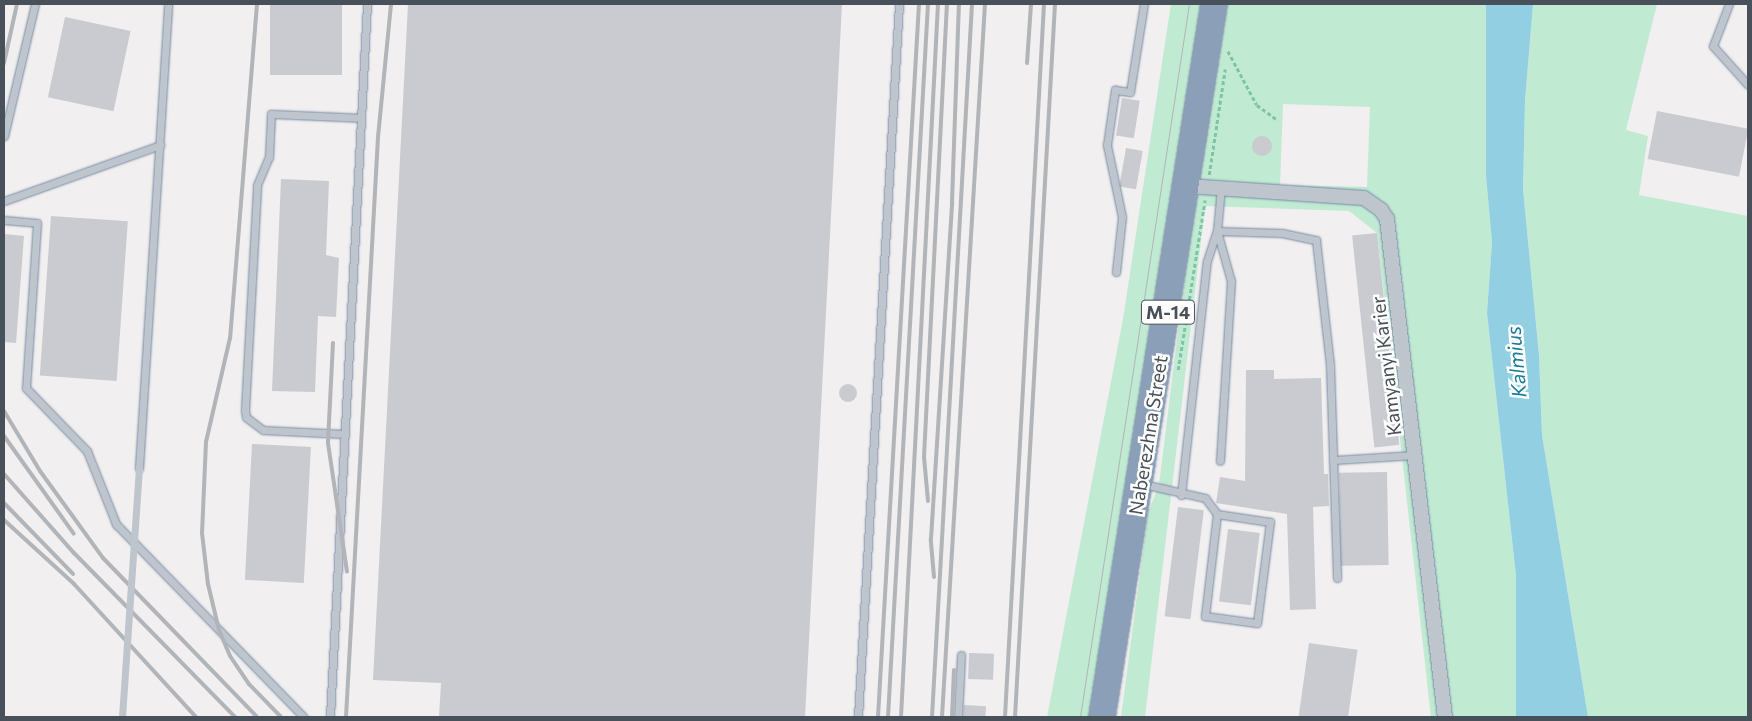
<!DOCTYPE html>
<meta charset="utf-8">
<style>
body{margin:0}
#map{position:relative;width:1752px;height:721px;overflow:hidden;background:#f1efef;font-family:Commissioner,sans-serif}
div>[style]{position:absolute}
.green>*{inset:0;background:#c1ead3}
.water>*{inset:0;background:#93cfe3}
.building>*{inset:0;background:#c9cbd1;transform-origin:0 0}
.round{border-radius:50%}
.path>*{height:2.5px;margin-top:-1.25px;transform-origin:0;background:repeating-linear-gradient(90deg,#7dc5a4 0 4px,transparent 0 6.5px)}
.roads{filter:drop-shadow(0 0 1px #768aa4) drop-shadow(0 0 1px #768aa4)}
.lane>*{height:7px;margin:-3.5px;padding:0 3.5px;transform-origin:3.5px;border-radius:3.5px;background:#bec5cc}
.street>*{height:14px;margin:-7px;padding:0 7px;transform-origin:7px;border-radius:7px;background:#bec5cc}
.highway>*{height:26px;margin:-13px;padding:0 13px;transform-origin:13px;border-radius:13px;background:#8b9fb8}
.tram>*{height:1px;margin:-0.5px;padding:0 0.5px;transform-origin:0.5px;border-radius:0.5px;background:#b1b4b8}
.rail>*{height:4px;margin:-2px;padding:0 2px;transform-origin:2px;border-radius:2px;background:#b1b4b8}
.lane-bridge>*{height:7px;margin:-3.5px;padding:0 3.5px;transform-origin:3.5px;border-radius:3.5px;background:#bec5cc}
span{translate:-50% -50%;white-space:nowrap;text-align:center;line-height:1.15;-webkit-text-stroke:5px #fff;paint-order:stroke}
.shield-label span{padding:1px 4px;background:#fff;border:1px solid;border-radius:4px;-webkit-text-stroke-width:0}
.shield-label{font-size:18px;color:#48515a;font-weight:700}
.street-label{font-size:19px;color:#48515a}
.water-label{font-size:20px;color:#1b7b9b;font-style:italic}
.frame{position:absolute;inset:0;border:5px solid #48515a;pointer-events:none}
</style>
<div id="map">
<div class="green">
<div style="clip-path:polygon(1171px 4px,1202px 4px,1094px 717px,1047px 717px,1123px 319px)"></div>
<div style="clip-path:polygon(evenodd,1225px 4px,1486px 4px,1486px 176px,1492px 242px,1487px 313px,1516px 576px,1516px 717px,1431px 717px,1377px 233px,1349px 211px,1205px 206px,1145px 717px,1121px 717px,1148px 513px,1159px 485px,1196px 187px,1225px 4px,1283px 104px,1370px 107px,1367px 187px,1280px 185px,1283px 104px)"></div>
<div style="clip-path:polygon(1533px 4px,1657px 4px,1626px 130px,1648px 136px,1639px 195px,1748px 216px,1748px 717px,1588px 717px,1542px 435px,1539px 355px,1523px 189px,1525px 101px)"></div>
</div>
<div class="water">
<div style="clip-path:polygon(1486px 4px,1533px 4px,1525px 101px,1523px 189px,1539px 355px,1542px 435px,1588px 717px,1516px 717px,1516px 576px,1487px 313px,1492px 242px,1486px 176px)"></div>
</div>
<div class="building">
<div style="left:270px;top:4px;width:72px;height:71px"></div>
<div style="clip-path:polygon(408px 4px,842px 4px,805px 717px,439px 717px,441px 683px,373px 680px)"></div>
<div style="left:65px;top:17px;width:67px;height:82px;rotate:12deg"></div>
<div style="left:1122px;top:98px;width:18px;height:38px;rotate:9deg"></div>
<div style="left:1657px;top:111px;width:93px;height:49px;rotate:11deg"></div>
<div class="round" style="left:1252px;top:136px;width:20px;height:20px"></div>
<div style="left:1126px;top:148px;width:17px;height:39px;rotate:10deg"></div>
<div style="clip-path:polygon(281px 179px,329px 181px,326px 255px,339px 258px,336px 317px,318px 316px,315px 392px,272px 391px)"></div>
<div style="left:51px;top:216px;width:77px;height:160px;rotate:4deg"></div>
<div style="left:1377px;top:233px;width:213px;height:25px;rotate:84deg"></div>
<div style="clip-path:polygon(4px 234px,24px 236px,16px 343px,4px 342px)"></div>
<div style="clip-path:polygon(1246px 370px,1274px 370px,1274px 379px,1321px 378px,1324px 474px,1328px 474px,1329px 506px,1313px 507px,1316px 609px,1290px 610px,1287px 514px,1216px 503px,1220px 477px,1245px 481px)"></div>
<div class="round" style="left:839px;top:384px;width:18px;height:18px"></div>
<div style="left:252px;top:444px;width:59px;height:136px;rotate:3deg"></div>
<div style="left:1387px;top:472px;width:93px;height:48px;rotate:89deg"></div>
<div style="left:1178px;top:507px;width:26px;height:110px;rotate:7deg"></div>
<div style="left:1228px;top:529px;width:32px;height:73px;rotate:7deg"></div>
<div style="left:1309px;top:643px;width:49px;height:75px;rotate:8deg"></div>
<div style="left:969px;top:653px;width:25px;height:26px;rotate:2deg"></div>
<div style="left:964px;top:705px;width:22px;height:12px;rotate:3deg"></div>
</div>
<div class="path">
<div style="left:1228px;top:51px;width:61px;rotate:61.8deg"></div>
<div style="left:1257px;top:105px;width:26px;rotate:36deg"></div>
<div style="left:1209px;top:175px;width:107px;rotate:-81.4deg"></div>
<div style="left:1178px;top:370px;width:172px;rotate:-81deg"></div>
</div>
<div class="roads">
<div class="lane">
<div style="left:1729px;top:4px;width:45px;rotate:110.9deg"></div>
<div style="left:1713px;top:46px;width:52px;rotate:48.1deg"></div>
<div style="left:4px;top:136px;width:136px;rotate:-76.8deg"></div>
<div style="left:4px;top:201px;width:166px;rotate:-19.7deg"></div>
<div style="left:4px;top:220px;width:33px;rotate:5deg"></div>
<div style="left:37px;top:223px;width:165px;rotate:93.8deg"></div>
<div style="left:26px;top:388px;width:88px;rotate:45.9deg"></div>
<div style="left:87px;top:451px;width:79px;rotate:68.3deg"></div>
<div style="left:116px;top:524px;width:269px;rotate:45.8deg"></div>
<div style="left:1217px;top:231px;width:65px;rotate:1.8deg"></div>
<div style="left:1282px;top:233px;width:35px;rotate:12deg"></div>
<div style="left:1316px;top:240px;width:126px;rotate:83.6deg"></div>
<div style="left:1330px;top:365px;width:213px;rotate:88.1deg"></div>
<div style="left:1217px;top:231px;width:52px;rotate:74.4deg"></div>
<div style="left:1231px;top:281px;width:180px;rotate:93.5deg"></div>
<div style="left:1116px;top:272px;width:55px;rotate:-83.8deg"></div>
<div style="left:1122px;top:217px;width:74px;rotate:-101.8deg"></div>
<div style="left:1107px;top:145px;width:56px;rotate:-81.7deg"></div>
<div style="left:1115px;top:90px;width:15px;rotate:8deg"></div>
<div style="left:1130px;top:92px;width:89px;rotate:-81deg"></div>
<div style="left:345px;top:434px;width:82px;rotate:-177.2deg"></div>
<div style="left:263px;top:430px;width:21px;rotate:-143deg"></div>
<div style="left:246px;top:417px;width:7px;rotate:-98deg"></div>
<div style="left:245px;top:410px;width:225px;rotate:-86.9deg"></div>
<div style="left:257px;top:185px;width:30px;rotate:-67deg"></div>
<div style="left:269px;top:157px;width:43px;rotate:-87.3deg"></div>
<div style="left:271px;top:114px;width:90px;rotate:2.5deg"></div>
<div style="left:1333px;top:460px;width:82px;rotate:-3.5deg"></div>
<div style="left:139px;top:468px;width:465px;rotate:-86.4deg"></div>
<div style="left:1143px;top:484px;width:64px;rotate:12.7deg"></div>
<div style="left:1205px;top:498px;width:20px;rotate:53deg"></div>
<div style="left:1217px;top:514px;width:103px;rotate:96.7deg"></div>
<div style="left:1205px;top:616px;width:52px;rotate:7.7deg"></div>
<div style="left:1257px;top:623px;width:102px;rotate:-82.7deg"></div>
<div style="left:1270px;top:522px;width:54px;rotate:-171.4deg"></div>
<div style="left:1181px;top:495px;width:235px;rotate:-83.7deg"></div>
<div style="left:1207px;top:261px;width:32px;rotate:-72deg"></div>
<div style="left:1217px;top:231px;width:43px;rotate:-84.7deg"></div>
<div style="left:330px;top:717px;width:714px;rotate:-87.03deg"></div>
<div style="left:858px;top:717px;width:714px;rotate:-86.71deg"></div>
<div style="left:958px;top:717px;width:62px;rotate:-87.2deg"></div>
</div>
<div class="street">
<div style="left:1187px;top:186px;width:177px;rotate:3.9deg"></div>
<div style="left:1364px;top:198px;width:21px;rotate:35deg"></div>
<div style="left:1381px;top:210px;width:11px;rotate:56deg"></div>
<div style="left:1387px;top:219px;width:501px;rotate:83.36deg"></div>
</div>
<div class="highway">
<div style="left:1102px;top:717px;width:722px;rotate:-81.07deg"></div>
</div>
</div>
<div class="tram">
<div style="left:1080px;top:717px;width:721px;rotate:-81.31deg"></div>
</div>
<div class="rail">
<div style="left:257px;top:4px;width:335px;rotate:94.6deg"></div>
<div style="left:230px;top:338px;width:107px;rotate:103deg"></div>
<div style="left:206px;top:442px;width:91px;rotate:92.5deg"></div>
<div style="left:202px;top:533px;width:51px;rotate:83.3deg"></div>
<div style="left:208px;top:584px;width:47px;rotate:76.6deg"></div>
<div style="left:219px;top:630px;width:28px;rotate:67deg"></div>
<div style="left:230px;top:656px;width:34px;rotate:56deg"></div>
<div style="left:249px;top:684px;width:46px;rotate:45.9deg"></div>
<div style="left:4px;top:63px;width:60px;rotate:-77.6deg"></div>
<div style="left:1027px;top:63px;width:59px;rotate:-86.1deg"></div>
<div style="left:333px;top:343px;width:100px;rotate:92.9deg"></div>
<div style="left:328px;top:443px;width:130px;rotate:81.6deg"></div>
<div style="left:4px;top:411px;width:70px;rotate:59deg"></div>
<div style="left:40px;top:471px;width:107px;rotate:54.1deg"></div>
<div style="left:103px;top:558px;width:221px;rotate:45.9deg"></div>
<div style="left:4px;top:436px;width:120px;rotate:54.5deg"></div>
<div style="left:4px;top:474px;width:106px;rotate:48.5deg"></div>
<div style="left:74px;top:553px;width:230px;rotate:45.5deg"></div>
<div style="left:928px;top:501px;width:44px;rotate:-95.2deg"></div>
<div style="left:924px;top:457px;width:454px;rotate:-87.1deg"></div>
<div style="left:4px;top:503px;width:99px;rotate:45.8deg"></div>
<div style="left:4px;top:520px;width:95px;rotate:42.4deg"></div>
<div style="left:74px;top:584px;width:180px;rotate:47.5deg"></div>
<div style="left:934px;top:577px;width:38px;rotate:-95deg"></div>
<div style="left:931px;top:539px;width:338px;rotate:-86.4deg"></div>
<div style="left:952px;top:202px;width:198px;rotate:-88deg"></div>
<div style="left:346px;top:717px;width:581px;rotate:-86.84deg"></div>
<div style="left:378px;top:137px;width:134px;rotate:-84.4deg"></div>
<div style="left:878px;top:717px;width:714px;rotate:-86.71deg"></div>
<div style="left:888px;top:717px;width:714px;rotate:-86.79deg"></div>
<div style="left:901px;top:717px;width:714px;rotate:-87.03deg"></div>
<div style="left:932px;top:717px;width:714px;rotate:-86.79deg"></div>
<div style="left:942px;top:717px;width:714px;rotate:-86.55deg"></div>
<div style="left:952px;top:717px;width:47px;rotate:-87.6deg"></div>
<div style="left:1005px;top:717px;width:714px;rotate:-86.87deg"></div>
<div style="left:1015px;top:717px;width:714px;rotate:-86.79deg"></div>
</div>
<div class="lane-bridge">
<div style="left:122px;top:717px;width:250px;rotate:-86.1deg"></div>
</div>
<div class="shield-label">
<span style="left:1168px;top:312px">М-14</span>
</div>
<div class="street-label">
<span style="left:1386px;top:366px;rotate:-97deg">Kamyanyi Karier</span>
<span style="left:1148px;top:435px;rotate:-81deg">Naberezhna Street</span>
</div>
<div class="water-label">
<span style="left:1516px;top:362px;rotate:-95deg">Kalmius</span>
</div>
<div class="frame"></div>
</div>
